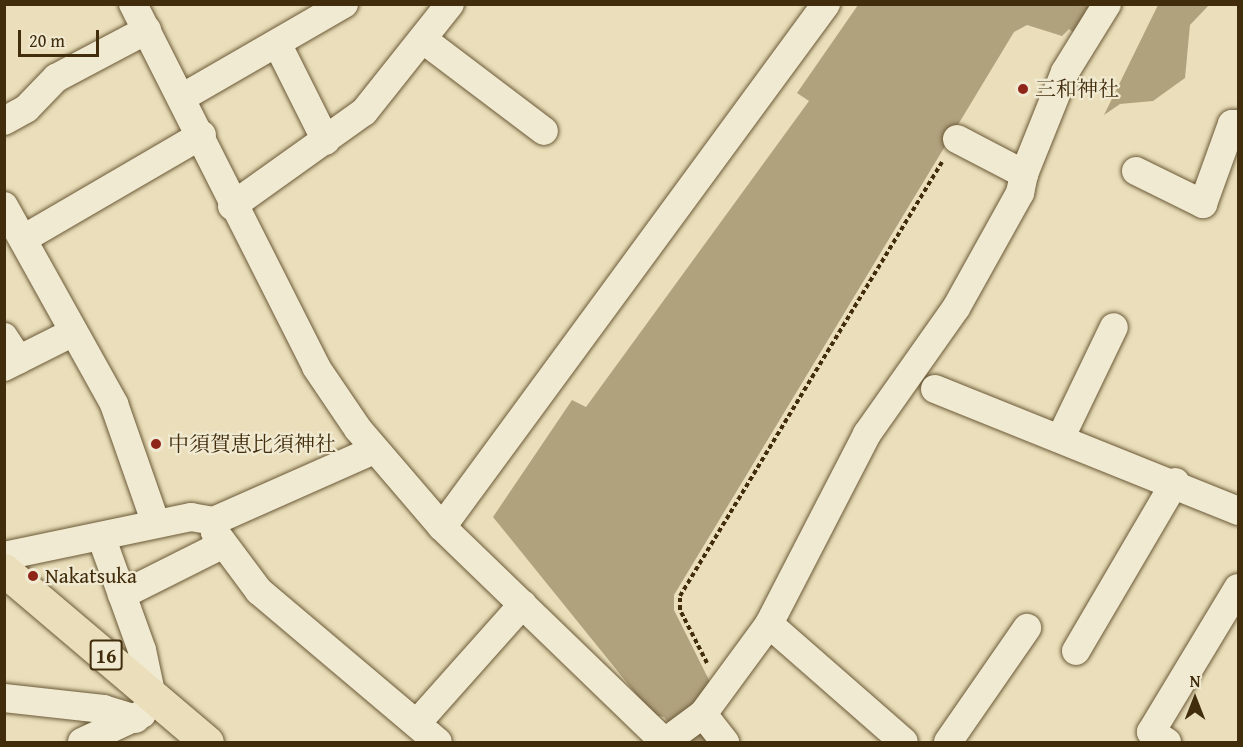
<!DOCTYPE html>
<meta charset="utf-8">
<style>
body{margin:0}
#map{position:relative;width:1243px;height:747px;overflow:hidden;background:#eadfba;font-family:"Gentium Book Plus","Noto Serif JP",serif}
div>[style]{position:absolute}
.water>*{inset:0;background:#b1a27e}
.path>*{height:4px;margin-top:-2px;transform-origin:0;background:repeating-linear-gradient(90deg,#412c0b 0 4.5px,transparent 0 7.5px)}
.roads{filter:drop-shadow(0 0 2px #6b5937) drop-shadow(0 0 2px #6b5937)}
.minor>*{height:28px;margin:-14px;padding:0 14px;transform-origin:14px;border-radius:14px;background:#f1ead2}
.primary>*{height:33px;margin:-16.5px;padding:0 16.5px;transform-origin:16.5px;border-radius:16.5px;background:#eadfba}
.dots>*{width:16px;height:16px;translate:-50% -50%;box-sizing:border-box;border:3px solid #f1ead2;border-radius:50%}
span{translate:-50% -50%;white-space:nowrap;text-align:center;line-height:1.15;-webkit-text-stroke:4.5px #f1ead2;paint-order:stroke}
.shield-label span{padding:2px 4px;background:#f1ead2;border:2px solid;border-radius:4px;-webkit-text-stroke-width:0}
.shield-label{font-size:20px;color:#412c0b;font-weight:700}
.poi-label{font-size:21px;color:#412c0b}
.left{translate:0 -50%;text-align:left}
.frame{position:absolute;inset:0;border:6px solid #412c0b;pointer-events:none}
.north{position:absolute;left:1165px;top:669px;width:60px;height:60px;-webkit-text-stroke:4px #f1ead2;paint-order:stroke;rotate:0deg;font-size:16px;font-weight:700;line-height:24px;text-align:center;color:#412c0b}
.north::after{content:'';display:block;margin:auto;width:21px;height:27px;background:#412c0b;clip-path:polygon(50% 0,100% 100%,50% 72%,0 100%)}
.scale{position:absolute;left:18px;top:30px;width:81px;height:27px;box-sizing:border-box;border:3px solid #412c0b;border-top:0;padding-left:8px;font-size:18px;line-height:21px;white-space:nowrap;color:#412c0b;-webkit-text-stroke:4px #f1ead2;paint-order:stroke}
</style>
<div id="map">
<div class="water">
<div style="clip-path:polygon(1096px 4px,1078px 36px,1069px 29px,1062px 36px,1027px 25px,1014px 32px,674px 595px,674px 610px,711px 684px,711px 742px,685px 742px,664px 717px,653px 715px,493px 517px,572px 400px,586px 407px,809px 101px,797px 93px,858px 5px)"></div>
<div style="clip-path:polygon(1158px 5px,1209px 5px,1190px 25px,1185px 78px,1153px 101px,1120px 104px,1104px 115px)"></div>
</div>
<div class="path">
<div style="left:707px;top:663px;width:59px;rotate:-117deg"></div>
<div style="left:680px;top:610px;width:14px;rotate:-90deg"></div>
<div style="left:680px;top:596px;width:507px;rotate:-58.88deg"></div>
</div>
<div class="roads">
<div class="minor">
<div style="left:133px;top:4px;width:407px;rotate:63.2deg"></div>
<div style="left:316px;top:367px;width:75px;rotate:55.9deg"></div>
<div style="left:358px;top:429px;width:129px;rotate:49.4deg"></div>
<div style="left:442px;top:527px;width:310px;rotate:44deg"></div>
<div style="left:425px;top:41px;width:149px;rotate:37.1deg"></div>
<div style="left:278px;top:45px;width:107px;rotate:63.4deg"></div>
<div style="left:183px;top:97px;width:186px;rotate:-30deg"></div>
<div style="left:4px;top:121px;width:26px;rotate:-29deg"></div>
<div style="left:27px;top:108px;width:42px;rotate:-46deg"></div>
<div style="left:56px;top:78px;width:103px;rotate:-27.8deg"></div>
<div style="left:957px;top:139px;width:76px;rotate:27.6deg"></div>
<div style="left:1024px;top:174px;width:110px;rotate:-68.1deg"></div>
<div style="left:1065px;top:72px;width:80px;rotate:-58.3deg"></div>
<div style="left:1136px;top:171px;width:75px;rotate:26.2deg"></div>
<div style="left:1203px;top:204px;width:85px;rotate:-70.1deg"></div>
<div style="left:1232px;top:124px;width:6px"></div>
<div style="left:4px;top:206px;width:227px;rotate:60.9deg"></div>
<div style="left:114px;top:404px;width:127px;rotate:70.7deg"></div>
<div style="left:232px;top:206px;width:162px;rotate:-35.5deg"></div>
<div style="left:364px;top:112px;width:138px;rotate:-51.5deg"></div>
<div style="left:23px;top:239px;width:207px;rotate:-30.2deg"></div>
<div style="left:4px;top:337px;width:27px;rotate:57deg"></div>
<div style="left:4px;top:367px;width:78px;rotate:-26.6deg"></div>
<div style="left:935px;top:389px;width:327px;rotate:21.9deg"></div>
<div style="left:1060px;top:439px;width:124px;rotate:-64.3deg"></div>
<div style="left:374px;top:450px;width:175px;rotate:156.1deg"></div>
<div style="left:214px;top:521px;width:11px;rotate:85deg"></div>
<div style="left:215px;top:532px;width:74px;rotate:53.3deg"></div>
<div style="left:259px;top:591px;width:234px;rotate:40.2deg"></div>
<div style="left:442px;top:527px;width:649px;rotate:-53.71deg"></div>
<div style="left:102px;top:539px;width:118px;rotate:70.2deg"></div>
<div style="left:142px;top:650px;width:40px;rotate:78deg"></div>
<div style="left:4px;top:556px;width:191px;rotate:-11.8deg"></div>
<div style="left:191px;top:517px;width:23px;rotate:10deg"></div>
<div style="left:122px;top:595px;width:112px;rotate:-26.6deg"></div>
<div style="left:769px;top:624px;width:179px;rotate:41.2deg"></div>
<div style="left:1076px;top:651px;width:196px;rotate:-59.6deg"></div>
<div style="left:4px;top:698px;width:100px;rotate:6.3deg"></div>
<div style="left:103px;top:709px;width:34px;rotate:17deg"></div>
<div style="left:703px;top:714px;width:36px;rotate:52deg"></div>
<div style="left:417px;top:723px;width:159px;rotate:-48.3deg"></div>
<div style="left:82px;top:742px;width:66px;rotate:-25deg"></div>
<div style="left:665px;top:742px;width:47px;rotate:-36.4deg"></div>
<div style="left:703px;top:714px;width:112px;rotate:-53.7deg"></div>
<div style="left:769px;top:624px;width:214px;rotate:-62.7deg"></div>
<div style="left:867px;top:434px;width:154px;rotate:-54.8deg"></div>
<div style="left:956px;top:308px;width:132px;rotate:-60.9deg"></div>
<div style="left:1020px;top:193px;width:19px;rotate:-78deg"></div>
<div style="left:948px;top:742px;width:139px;rotate:-55.3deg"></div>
<div style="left:1167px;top:742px;width:19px;rotate:-148deg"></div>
<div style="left:1151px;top:732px;width:168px;rotate:-58.9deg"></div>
</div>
<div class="primary">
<div style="left:4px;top:570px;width:266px;rotate:40.3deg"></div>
</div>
</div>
<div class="dots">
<div style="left:1023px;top:89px;background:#8f2418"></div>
<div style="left:156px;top:444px;background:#8f2418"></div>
<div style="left:33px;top:576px;background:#8f2418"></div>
</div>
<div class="shield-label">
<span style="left:106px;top:655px">16</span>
</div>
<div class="poi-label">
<span class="left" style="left:1035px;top:89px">三和神社</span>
<span class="left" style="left:168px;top:444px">中須賀恵比須神社</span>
<span class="left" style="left:45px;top:576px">Nakatsuka</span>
</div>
<div class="frame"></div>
<div class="north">N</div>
<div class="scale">20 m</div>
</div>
